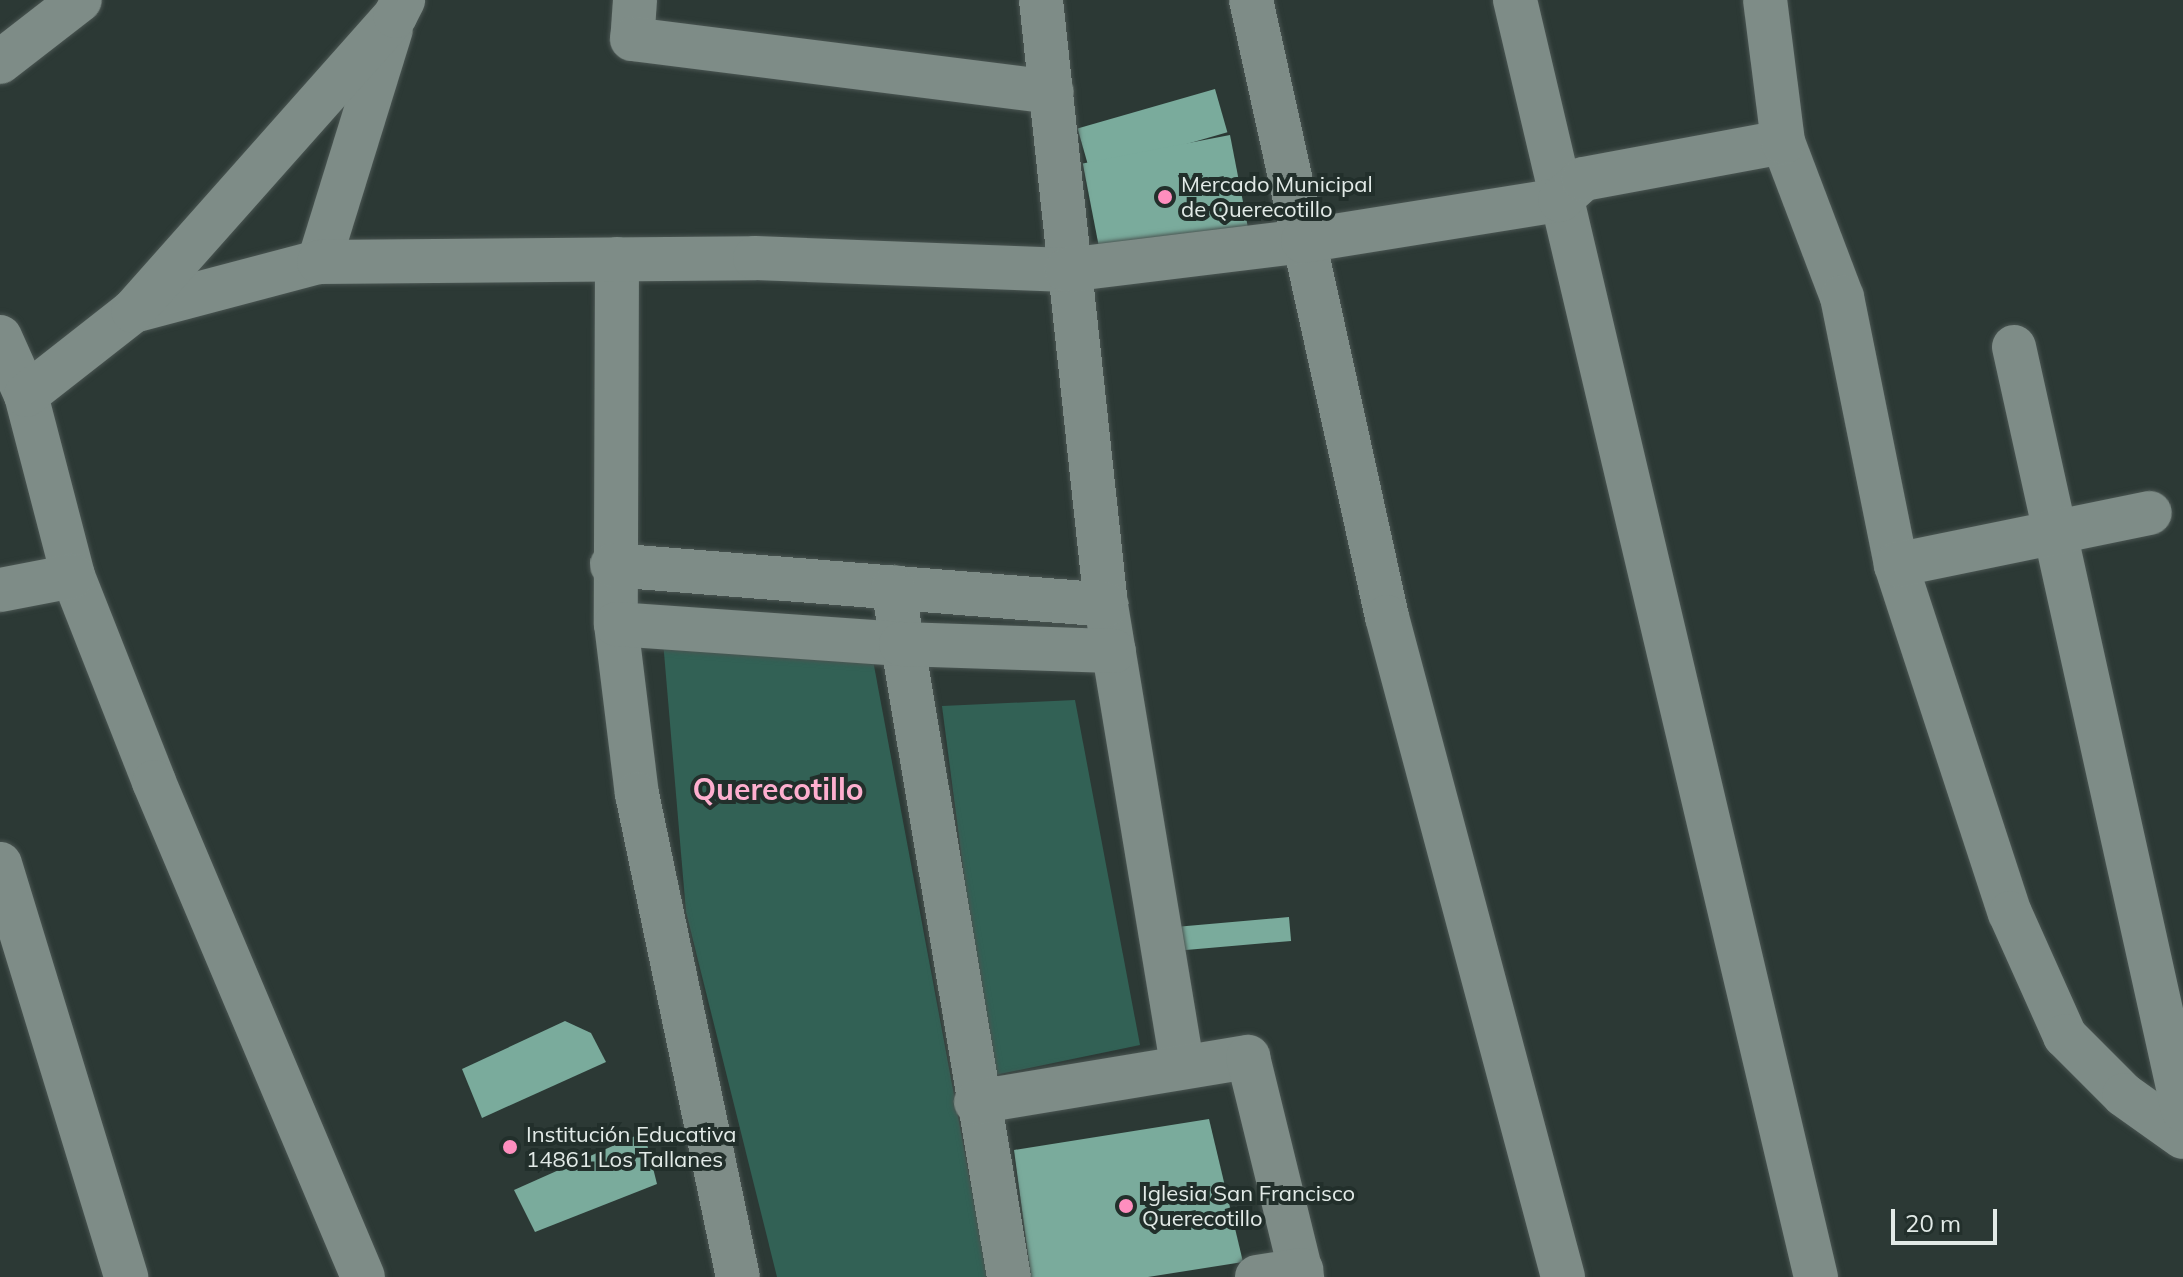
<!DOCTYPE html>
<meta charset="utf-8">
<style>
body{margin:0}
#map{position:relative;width:2183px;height:1277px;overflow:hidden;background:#2c3935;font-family:Mulish,sans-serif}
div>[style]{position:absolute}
.green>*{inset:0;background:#326155}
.building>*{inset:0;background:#7aab9c;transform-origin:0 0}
.roads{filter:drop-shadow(0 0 2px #4a5552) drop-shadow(0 0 2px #4a5552)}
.minor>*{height:44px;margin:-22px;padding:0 22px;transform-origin:22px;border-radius:22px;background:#7e8c87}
.dots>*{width:22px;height:22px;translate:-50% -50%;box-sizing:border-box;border:4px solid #222f2b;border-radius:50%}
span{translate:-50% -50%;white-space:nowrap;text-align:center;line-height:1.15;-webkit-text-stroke:8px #222f2b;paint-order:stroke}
.poi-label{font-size:22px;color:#e2eae7}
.left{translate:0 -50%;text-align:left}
.district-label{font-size:30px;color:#feafcf;font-weight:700}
.scale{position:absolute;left:1891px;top:1209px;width:106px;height:36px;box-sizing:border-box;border:4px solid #e2eae7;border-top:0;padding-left:10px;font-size:24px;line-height:28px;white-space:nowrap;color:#e2eae7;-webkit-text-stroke:6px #222f2b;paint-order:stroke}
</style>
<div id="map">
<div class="green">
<div style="clip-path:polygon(663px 641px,872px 655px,988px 1277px,777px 1277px,686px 912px)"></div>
<div style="clip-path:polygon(1075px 700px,1140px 1045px,990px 1076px,942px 706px)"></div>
</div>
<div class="building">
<div style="left:1215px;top:89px;width:45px;height:143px;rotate:74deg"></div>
<div style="left:1230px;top:135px;width:102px;height:150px;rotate:79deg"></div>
<div style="left:1289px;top:917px;width:24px;height:117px;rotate:85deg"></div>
<div style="clip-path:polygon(565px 1021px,591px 1033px,606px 1062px,482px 1118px,462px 1069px)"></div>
<div style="clip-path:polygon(1209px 1119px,1243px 1262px,1148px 1277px,1031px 1277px,1014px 1150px)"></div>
<div style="clip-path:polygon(644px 1132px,657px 1184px,535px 1232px,514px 1190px)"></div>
</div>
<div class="roads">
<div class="minor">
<div style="left:635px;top:0;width:39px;rotate:94deg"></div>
<div style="left:632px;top:39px;width:423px;rotate:7.2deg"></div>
<div style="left:1041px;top:0;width:608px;rotate:83.87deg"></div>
<div style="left:1106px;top:605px;width:465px;rotate:80.6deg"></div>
<div style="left:1251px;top:0;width:632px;rotate:77.57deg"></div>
<div style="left:1387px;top:617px;width:683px;rotate:75.07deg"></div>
<div style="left:1515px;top:0;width:1312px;rotate:76.74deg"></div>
<div style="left:0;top:62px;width:101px;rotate:-37.8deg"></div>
<div style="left:1783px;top:142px;width:166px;rotate:69.2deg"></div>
<div style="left:1842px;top:297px;width:273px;rotate:78.6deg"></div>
<div style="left:1896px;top:565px;width:366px;rotate:71.9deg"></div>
<div style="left:2010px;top:913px;width:135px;rotate:65.9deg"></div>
<div style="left:2065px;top:1036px;width:83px;rotate:45deg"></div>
<div style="left:2124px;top:1095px;width:72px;rotate:35.4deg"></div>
<div style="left:617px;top:259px;width:365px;rotate:90.2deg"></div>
<div style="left:616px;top:624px;width:171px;rotate:83deg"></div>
<div style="left:637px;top:794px;width:493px;rotate:78.2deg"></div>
<div style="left:319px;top:262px;width:243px;rotate:-72.8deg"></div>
<div style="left:133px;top:311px;width:192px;rotate:-14.8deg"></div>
<div style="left:319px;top:262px;width:436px;rotate:-0.5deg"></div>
<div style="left:755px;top:258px;width:312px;rotate:2.2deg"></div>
<div style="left:1067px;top:270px;width:238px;rotate:-7deg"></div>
<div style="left:1303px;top:241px;width:260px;rotate:-9.1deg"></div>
<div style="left:1560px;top:200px;width:31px;rotate:-42deg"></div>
<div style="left:1583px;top:179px;width:203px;rotate:-10.5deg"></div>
<div style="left:1783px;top:142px;width:143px;rotate:-97.2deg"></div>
<div style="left:0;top:337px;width:64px;rotate:65.9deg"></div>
<div style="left:26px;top:395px;width:187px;rotate:75.4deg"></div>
<div style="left:73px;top:576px;width:221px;rotate:68.5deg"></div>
<div style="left:154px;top:782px;width:537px;rotate:67.11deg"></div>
<div style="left:2014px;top:347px;width:781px;rotate:77.51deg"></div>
<div style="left:26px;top:395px;width:136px;rotate:-38.1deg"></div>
<div style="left:133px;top:311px;width:395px;rotate:-48.4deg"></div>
<div style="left:395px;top:16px;width:18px;rotate:-63deg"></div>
<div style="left:612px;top:565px;width:496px;rotate:4.6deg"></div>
<div style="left:1896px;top:565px;width:259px;rotate:-11.6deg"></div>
<div style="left:893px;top:587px;width:700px;rotate:80.46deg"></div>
<div style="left:0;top:590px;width:74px;rotate:-10.9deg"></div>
<div style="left:616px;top:624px;width:286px;rotate:4deg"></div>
<div style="left:901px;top:644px;width:213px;rotate:1.9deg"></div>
<div style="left:0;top:864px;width:432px;rotate:73deg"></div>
<div style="left:976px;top:1102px;width:276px;rotate:-9.4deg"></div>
<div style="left:1248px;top:1057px;width:227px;rotate:76.2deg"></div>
<div style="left:1257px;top:1277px;width:45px;rotate:-9deg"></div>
</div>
</div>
<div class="dots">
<div style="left:1165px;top:197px;background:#fe8ebe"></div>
<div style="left:510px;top:1147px;background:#fe8ebe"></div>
<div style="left:1126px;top:1206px;background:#fe8ebe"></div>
</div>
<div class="poi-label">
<span class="left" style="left:1181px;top:197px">Mercado Municipal<br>de Querecotillo</span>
<span class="left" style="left:526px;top:1147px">Institución Educativa<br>14861 Los Tallanes</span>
<span class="left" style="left:1142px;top:1206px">Iglesia San Francisco<br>Querecotillo</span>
</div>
<div class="district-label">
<span style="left:778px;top:789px">Querecotillo</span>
</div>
<div class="scale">20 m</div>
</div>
